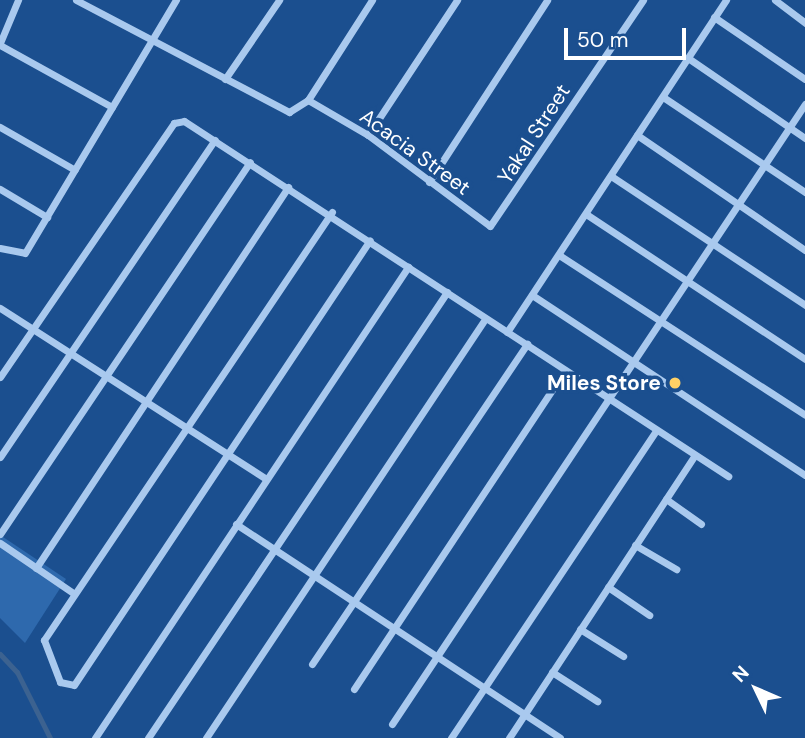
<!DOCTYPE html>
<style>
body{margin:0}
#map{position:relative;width:805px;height:738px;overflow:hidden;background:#1b4f8f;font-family:"DM Sans",sans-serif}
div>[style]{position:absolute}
.green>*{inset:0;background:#2e69ad}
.stream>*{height:5px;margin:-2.5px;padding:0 2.5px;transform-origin:2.5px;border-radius:2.5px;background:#3c6290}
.street>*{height:7px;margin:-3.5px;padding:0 3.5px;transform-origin:3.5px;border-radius:3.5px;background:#a9c9ee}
.dots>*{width:19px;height:19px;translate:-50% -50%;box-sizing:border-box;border:4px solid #1b4f8f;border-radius:50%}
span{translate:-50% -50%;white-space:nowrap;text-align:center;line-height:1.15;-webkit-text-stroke:7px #1b4f8f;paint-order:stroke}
.street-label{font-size:21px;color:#fff}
.poi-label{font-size:21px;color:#fff;font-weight:700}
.right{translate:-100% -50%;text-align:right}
.north{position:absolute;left:721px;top:654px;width:70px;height:70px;-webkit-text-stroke:5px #1b4f8f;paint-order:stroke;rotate:314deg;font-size:19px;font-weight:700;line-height:28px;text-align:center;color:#fff}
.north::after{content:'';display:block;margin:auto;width:24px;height:32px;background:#fff;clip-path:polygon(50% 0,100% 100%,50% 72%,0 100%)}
.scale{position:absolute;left:564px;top:28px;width:122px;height:32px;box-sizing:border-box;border:4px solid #fff;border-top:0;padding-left:9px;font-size:21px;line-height:24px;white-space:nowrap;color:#fff;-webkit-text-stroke:5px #1b4f8f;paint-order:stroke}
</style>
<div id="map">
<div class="green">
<div style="clip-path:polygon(0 535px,66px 579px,25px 643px,0 618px)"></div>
</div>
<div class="stream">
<div style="left:0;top:654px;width:25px;rotate:47deg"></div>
<div style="left:17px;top:672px;width:74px;rotate:63.4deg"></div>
</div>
<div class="street">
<div style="left:76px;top:0;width:241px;rotate:27.7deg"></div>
<div style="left:289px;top:112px;width:22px;rotate:-32deg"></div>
<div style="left:308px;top:100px;width:119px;rotate:-57.4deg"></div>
<div style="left:775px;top:0;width:38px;rotate:37deg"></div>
<div style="left:714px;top:17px;width:110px;rotate:34.3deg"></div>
<div style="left:0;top:43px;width:47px;rotate:-67.3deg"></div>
<div style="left:0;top:45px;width:128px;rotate:29deg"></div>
<div style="left:688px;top:58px;width:142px;rotate:34.4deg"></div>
<div style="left:225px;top:79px;width:96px;rotate:-55.6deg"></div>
<div style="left:663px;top:97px;width:171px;rotate:33.8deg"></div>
<div style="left:308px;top:100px;width:69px;rotate:30.3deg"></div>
<div style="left:368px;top:135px;width:152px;rotate:36.7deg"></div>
<div style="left:490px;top:226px;width:273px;rotate:-55.9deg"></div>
<div style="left:0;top:127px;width:86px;rotate:29.8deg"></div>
<div style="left:368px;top:135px;width:162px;rotate:-56.6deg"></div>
<div style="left:637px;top:135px;width:204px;rotate:34.4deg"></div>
<div style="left:611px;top:176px;width:233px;rotate:33.6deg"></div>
<div style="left:429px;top:182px;width:217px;rotate:-57deg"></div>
<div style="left:0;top:189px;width:55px;rotate:30.8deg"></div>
<div style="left:332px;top:212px;width:516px;rotate:123.94deg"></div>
<div style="left:44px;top:640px;width:45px;rotate:69.1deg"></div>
<div style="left:60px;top:682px;width:14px;rotate:12deg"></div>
<div style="left:74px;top:685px;width:534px;rotate:-56.37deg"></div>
<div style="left:586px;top:214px;width:263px;rotate:33.5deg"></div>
<div style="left:0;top:248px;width:25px;rotate:11deg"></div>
<div style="left:25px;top:253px;width:295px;rotate:-59.2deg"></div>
<div style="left:559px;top:255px;width:293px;rotate:33deg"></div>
<div style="left:532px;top:295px;width:327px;rotate:33.4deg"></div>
<div style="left:0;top:308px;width:316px;rotate:32.7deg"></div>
<div style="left:507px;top:332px;width:398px;rotate:-56.6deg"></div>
<div style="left:0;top:377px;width:308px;rotate:-55.6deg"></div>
<div style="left:174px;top:123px;width:10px;rotate:-11deg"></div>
<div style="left:184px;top:121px;width:650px;rotate:33.13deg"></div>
<div style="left:0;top:457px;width:383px;rotate:-55.9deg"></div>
<div style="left:666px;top:499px;width:43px;rotate:35.5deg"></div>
<div style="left:236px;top:524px;width:388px;rotate:33.4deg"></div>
<div style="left:0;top:534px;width:448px;rotate:-56.1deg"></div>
<div style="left:0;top:543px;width:88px;rotate:34.4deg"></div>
<div style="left:635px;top:545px;width:48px;rotate:30.3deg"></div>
<div style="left:36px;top:568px;width:457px;rotate:-56.5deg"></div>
<div style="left:608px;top:587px;width:50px;rotate:34.3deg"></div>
<div style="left:580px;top:629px;width:51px;rotate:32.1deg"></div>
<div style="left:312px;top:664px;width:386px;rotate:-56.1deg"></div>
<div style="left:552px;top:672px;width:54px;rotate:32.8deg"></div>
<div style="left:354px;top:689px;width:382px;rotate:-56.5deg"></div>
<div style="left:392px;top:724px;width:745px;rotate:-56.33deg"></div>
<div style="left:95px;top:738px;width:566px;rotate:-56.39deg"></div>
<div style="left:148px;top:738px;width:537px;rotate:-56.16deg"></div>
<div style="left:206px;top:738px;width:503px;rotate:-56.34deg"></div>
<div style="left:451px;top:738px;width:368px;rotate:-56.3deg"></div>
<div style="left:509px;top:738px;width:337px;rotate:-56.7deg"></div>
</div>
<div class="dots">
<div style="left:675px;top:383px;background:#ffd166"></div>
</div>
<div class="street-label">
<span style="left:534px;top:134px;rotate:-57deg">Yakal Street</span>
<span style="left:415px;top:152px;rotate:36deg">Acacia Street</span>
</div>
<div class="poi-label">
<span class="right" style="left:661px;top:383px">Miles Store</span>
</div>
<div class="north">N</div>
<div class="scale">50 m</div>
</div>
